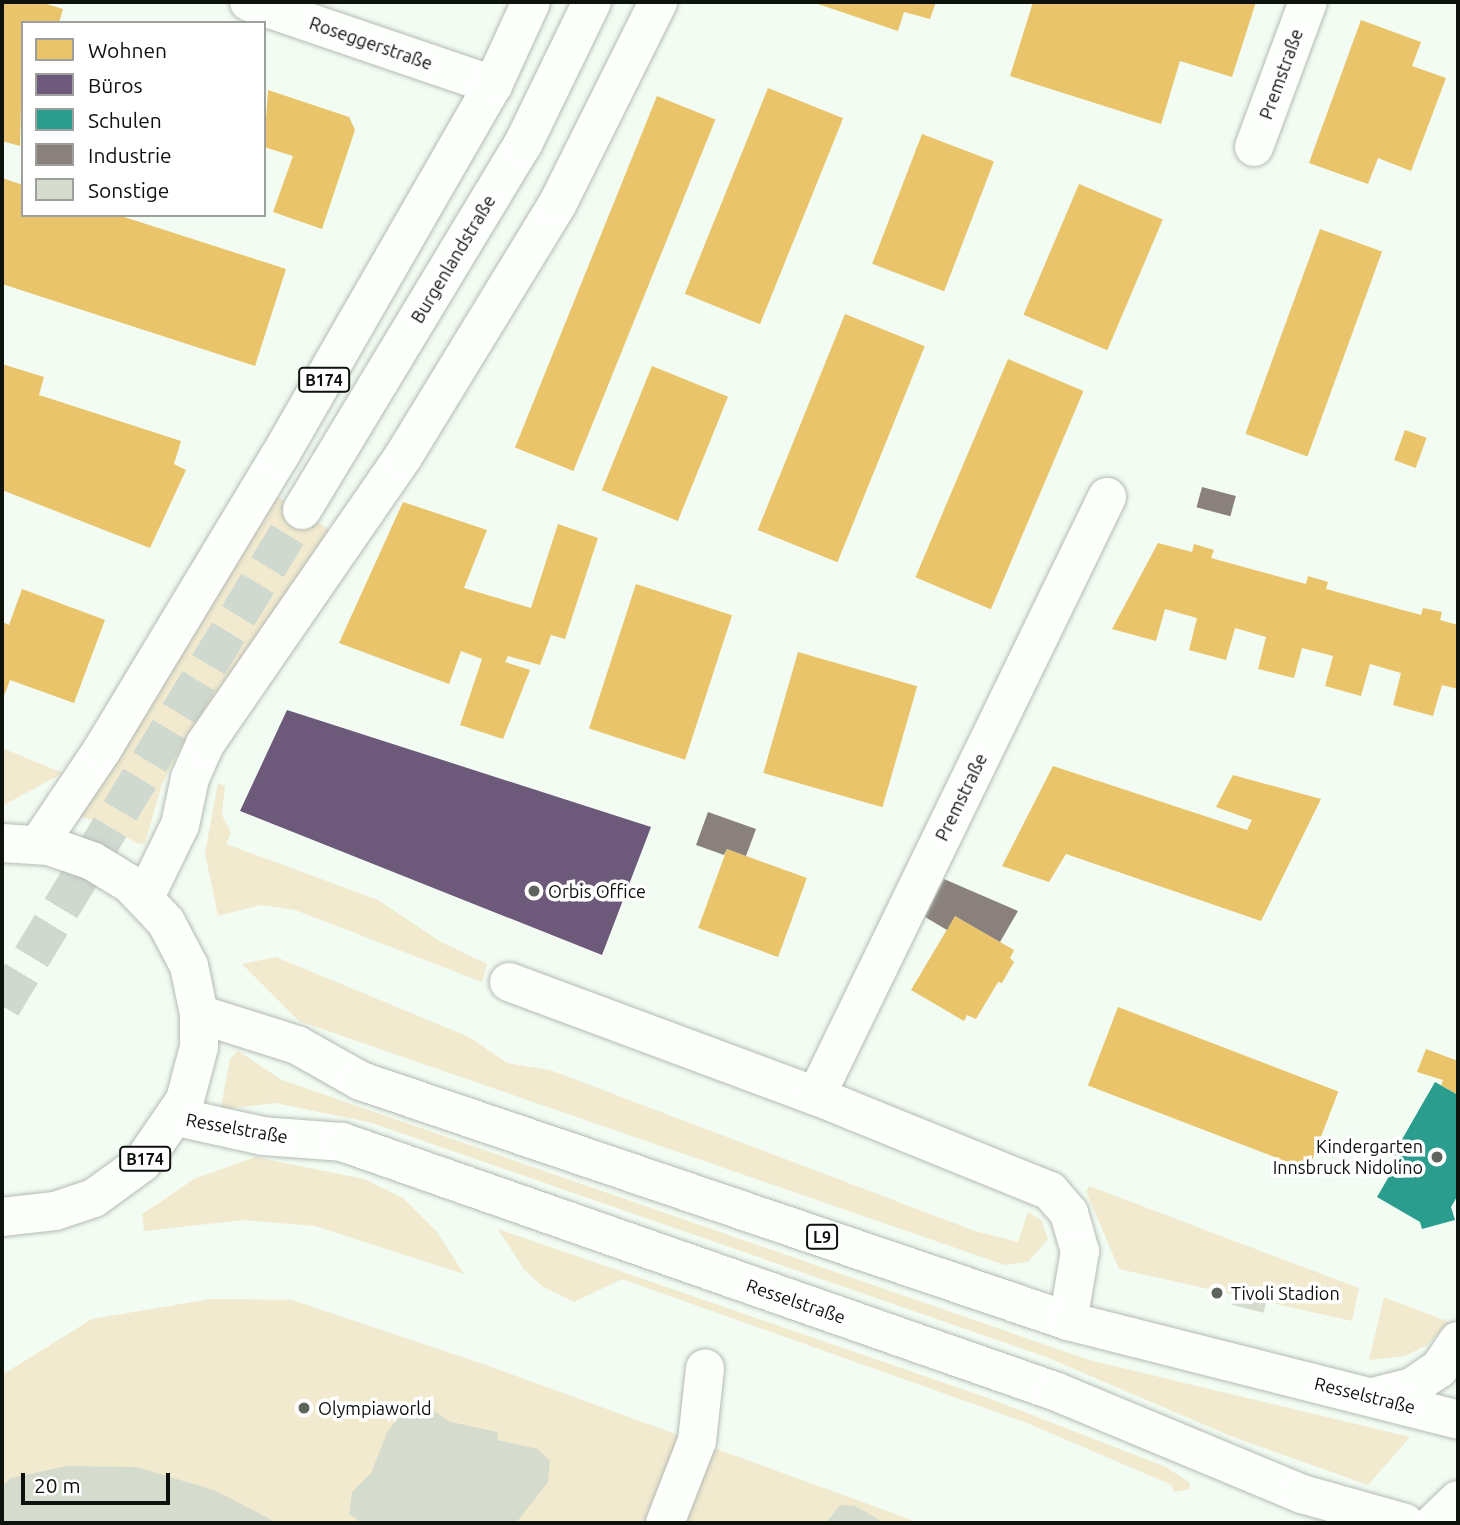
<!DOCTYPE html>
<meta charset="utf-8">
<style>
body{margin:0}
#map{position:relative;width:1460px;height:1525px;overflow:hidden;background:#f2fcf2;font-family:Ubuntu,sans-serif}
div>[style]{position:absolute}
.green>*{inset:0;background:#f1eacf}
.homes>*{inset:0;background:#e9c46a;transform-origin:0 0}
.offices>*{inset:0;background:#6d597a}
.schools>*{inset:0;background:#2a9d8f}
.industry>*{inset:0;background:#8a817c;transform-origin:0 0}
.building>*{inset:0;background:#d6dccd;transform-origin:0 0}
.major-tunnel>*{height:38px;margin-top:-19px;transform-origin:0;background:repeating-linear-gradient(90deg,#d0d9d0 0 38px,transparent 0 57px)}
.roads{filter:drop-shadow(0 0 2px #b4bbb4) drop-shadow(0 0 2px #b4bbb4)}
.minor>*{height:38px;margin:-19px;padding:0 19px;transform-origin:19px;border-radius:19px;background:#fdfffd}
.major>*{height:38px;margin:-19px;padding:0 19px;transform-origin:19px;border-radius:19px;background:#fdfffd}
.dots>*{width:19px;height:19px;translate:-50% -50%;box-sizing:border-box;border:4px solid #fff;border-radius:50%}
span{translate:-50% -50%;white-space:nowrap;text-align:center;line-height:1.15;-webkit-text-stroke:7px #fff;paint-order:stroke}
.shield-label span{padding:2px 5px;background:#fff;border:2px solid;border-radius:5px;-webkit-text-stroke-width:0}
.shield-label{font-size:16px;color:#0d120d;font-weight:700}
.street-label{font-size:18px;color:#0d120d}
.poi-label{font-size:18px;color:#0d120d}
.left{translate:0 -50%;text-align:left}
.right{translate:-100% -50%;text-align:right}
.frame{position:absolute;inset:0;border:4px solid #0d120d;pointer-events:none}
.legend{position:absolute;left:21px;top:21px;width:245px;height:196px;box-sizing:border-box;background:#fff;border:2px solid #9ea09e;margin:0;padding:9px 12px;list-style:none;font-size:21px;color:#0d120d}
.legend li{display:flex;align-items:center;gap:14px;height:35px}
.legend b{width:35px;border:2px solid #9ea09e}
.scale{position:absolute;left:21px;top:1473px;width:149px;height:32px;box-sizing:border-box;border:4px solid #0d120d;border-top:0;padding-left:9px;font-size:21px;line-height:24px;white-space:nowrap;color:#0d120d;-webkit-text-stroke:5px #fff;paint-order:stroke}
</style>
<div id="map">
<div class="green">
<div style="clip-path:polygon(272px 493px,330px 530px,187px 738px,162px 784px,145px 843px,138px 844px,106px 825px,80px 816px)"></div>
<div style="clip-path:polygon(2px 748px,63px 773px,2px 806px)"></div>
<div style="clip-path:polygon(218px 783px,225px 786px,222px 815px,231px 833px,226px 844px,378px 900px,441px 942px,487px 964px,482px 982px,295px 910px,261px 905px,218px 916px,205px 853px)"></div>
<div style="clip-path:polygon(276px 957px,469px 1037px,507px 1063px,550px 1070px,975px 1231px,1018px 1242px,1028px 1212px,1041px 1220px,1048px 1239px,1028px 1262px,1005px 1265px,299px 1021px,242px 964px)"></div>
<div style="clip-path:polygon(238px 1051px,282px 1080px,1089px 1360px,1410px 1437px,1368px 1485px,1233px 1437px,1046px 1357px,369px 1122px,275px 1103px,225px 1109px,221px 1107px,230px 1059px)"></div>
<div style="clip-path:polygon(255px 1157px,364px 1179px,403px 1198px,437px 1232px,464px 1274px,315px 1226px,243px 1220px,144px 1231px,142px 1214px,159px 1203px,194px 1179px)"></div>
<div style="clip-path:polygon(1089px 1186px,1359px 1288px,1352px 1321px,1119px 1269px,1086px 1191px)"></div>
<div style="clip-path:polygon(498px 1229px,988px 1398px,1166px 1467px,1190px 1483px,1190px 1489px,1174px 1492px,1172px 1485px,1027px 1423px,622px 1279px,574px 1302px,543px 1287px,523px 1268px)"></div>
<div style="clip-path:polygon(1384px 1297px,1449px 1322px,1427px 1345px,1405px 1356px,1369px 1360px)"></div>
<div style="clip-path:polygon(211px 1299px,292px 1300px,483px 1364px,920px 1523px,2px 1523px,2px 1375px,92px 1319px)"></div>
</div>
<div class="homes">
<div style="clip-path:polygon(2px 2px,40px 2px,63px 9px,59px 23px,23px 23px,20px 146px,2px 141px)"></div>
<div style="clip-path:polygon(812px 2px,936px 2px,930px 19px,904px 12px,898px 31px)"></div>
<div style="clip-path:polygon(1033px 2px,1256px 2px,1232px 77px,1180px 61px,1161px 124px,1010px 76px)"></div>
<div style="clip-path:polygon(1361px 20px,1421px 42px,1412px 66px,1446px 78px,1411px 171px,1378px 158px,1368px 184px,1309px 163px)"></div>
<div style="left:768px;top:88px;width:81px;height:222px;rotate:22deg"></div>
<div style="clip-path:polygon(268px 90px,349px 117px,355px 130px,322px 229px,273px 212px,293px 156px,264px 147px)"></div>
<div style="left:657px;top:96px;width:63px;height:379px;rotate:22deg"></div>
<div style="left:922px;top:134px;width:77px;height:139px;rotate:21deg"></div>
<div style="clip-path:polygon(2px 178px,23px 185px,23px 215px,118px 215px,286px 269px,255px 366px,2px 284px)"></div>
<div style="left:1079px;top:184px;width:91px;height:142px;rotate:23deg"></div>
<div style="left:1320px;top:229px;width:66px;height:218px;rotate:20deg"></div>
<div style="left:845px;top:314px;width:86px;height:233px;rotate:22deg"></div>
<div style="left:1008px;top:359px;width:82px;height:237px;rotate:23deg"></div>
<div style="clip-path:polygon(2px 364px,44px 377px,39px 395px,181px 441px,174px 464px,186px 470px,150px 548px,2px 490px)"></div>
<div style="left:652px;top:366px;width:82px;height:134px;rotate:22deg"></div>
<div style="left:1405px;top:430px;width:23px;height:32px;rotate:20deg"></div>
<div style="clip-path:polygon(403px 502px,487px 530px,464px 588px,531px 608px,558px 524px,598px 538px,565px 639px,551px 635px,540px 665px,508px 656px,505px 662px,530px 670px,503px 739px,460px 725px,482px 659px,461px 651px,449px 684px,339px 643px)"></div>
<div style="clip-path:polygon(1158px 543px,1192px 552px,1194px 544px,1214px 550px,1211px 558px,1306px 584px,1308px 576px,1328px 582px,1326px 589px,1421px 615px,1423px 608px,1442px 612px,1440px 620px,1458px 625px,1458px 689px,1442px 685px,1433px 716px,1393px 705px,1401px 673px,1370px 664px,1361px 696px,1325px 686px,1333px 656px,1302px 648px,1294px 678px,1258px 669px,1266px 637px,1235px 628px,1226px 660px,1189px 650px,1197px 618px,1165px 609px,1156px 641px,1112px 629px)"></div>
<div style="left:636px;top:584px;width:101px;height:152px;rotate:18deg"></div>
<div style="clip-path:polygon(22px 589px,105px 620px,74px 703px,10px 680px,2px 701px,2px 622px,9px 625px)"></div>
<div style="left:798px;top:652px;width:124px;height:126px;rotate:16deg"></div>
<div style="clip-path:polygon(1053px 766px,1247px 830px,1252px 820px,1216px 807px,1233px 775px,1321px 799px,1261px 921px,1066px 854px,1049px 882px,1002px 866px)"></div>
<div style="left:727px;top:849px;width:85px;height:84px;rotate:20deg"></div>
<div style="clip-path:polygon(955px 916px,1014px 950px,1010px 958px,1014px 962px,1002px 983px,998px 982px,976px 1019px,967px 1015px,964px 1021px,911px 990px)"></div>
<div style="left:1118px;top:1007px;width:236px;height:84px;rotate:21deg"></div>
<div style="clip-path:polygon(1426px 1049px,1458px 1061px,1458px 1095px,1441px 1085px,1443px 1080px,1417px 1072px)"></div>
</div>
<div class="offices">
<div style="clip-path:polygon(287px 710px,651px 827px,602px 955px,240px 811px)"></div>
</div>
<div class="schools">
<div style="clip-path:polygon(1435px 1082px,1458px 1095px,1458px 1195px,1451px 1207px,1455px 1220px,1422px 1229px,1420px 1222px,1377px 1197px,1399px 1159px,1393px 1155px)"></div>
</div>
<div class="industry">
<div style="left:1202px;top:487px;width:35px;height:21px;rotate:15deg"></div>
<div style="clip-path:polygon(708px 812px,756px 829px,746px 856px,727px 849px,724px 855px,696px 845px)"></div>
<div style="clip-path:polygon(944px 879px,1018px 911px,1000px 942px,955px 916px,947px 930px,925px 917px)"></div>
</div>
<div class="building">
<div style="left:1234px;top:1295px;width:33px;height:10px;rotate:14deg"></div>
<div style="clip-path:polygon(413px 1410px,434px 1411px,451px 1422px,498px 1432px,497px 1440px,538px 1449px,550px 1461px,548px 1482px,516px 1523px,362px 1523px,349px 1514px,352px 1492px,371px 1473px,387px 1433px,397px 1419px)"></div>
<div style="clip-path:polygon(66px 1466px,136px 1467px,214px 1490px,278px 1523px,2px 1523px,2px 1486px,11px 1478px)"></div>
<div style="clip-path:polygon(840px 1505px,855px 1506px,885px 1523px,826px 1523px)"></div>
</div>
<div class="major-tunnel">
<div style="left:2px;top:1006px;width:580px;rotate:-58.83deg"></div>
</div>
<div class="roads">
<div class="minor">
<div style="left:249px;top:2px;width:258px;rotate:18.8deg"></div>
<div style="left:1254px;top:147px;width:155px;rotate:-69.6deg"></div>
<div style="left:509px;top:982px;width:327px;rotate:20.4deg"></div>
<div style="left:816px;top:1096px;width:253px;rotate:22.1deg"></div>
<div style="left:1050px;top:1191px;width:29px;rotate:49deg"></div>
<div style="left:1069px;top:1213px;width:40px;rotate:74deg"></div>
<div style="left:1080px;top:1251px;width:71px;rotate:99.7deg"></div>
<div style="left:816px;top:1096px;width:666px;rotate:-64.09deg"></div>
<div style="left:1373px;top:1397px;width:40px;rotate:-14.4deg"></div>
<div style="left:1412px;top:1387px;width:32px;rotate:-34deg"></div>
<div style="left:1439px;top:1369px;width:34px;rotate:-56deg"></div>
<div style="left:665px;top:1523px;width:88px;rotate:-68.7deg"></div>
<div style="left:697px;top:1441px;width:73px;rotate:-83.7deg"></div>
<div style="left:1434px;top:1523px;width:33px;rotate:-44deg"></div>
</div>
<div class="major">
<div style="left:302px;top:510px;width:428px;rotate:-58.9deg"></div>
<div style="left:523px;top:144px;width:158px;rotate:-64.1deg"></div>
<div style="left:2px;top:843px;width:47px;rotate:3.7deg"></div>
<div style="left:49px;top:846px;width:46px;rotate:19.2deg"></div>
<div style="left:92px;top:861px;width:44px;rotate:31.2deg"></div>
<div style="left:130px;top:884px;width:52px;rotate:46.5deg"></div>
<div style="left:166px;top:922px;width:50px;rotate:62.4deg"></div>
<div style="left:189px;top:966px;width:49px;rotate:78.2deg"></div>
<div style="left:199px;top:1014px;width:33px;rotate:90deg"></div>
<div style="left:199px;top:1047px;width:55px;rotate:104.8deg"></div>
<div style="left:185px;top:1100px;width:76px;rotate:124.3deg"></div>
<div style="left:142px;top:1163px;width:59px;rotate:143.9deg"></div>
<div style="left:94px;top:1198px;width:41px;rotate:161.6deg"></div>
<div style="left:55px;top:1211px;width:53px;rotate:173.5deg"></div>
<div style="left:38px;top:845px;width:115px;rotate:-56deg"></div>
<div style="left:102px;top:750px;width:342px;rotate:-58.9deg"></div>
<div style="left:279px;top:457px;width:429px;rotate:-60.1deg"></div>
<div style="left:493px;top:85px;width:91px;rotate:-65.4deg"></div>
<div style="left:145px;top:897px;width:80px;rotate:-64.1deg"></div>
<div style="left:180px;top:825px;width:48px;rotate:-78deg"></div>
<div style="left:190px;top:778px;width:37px;rotate:-66deg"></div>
<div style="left:205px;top:744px;width:349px;rotate:-55.4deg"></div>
<div style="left:403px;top:457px;width:295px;rotate:-58.6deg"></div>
<div style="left:557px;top:205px;width:227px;rotate:-63.5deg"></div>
<div style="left:199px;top:1014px;width:103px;rotate:17.6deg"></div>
<div style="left:297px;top:1045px;width:73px;rotate:29.4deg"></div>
<div style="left:361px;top:1081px;width:747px;rotate:18.75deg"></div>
<div style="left:1068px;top:1321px;width:402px;rotate:14.2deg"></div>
<div style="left:177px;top:1117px;width:88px;rotate:12.5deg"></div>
<div style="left:263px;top:1136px;width:79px;rotate:4.3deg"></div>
<div style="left:342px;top:1142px;width:757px;rotate:19.27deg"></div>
<div style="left:1057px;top:1392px;width:265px;rotate:22.6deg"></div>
<div style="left:1302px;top:1494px;width:107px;rotate:15.7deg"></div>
</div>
</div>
<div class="dots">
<div style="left:534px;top:891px;background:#5d645d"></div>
<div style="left:1437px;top:1157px;background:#5d645d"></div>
<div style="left:1217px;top:1293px;background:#5d645d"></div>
<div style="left:304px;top:1408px;background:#5d645d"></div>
</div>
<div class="shield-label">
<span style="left:324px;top:380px">B174</span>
<span style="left:145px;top:1159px">B174</span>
<span style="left:822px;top:1237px">L9</span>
</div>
<div class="street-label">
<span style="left:371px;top:43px;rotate:19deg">Roseggerstraße</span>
<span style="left:1281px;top:74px;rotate:-70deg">Premstraße</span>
<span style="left:453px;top:259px;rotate:-59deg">Burgenlandstraße</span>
<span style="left:961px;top:797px;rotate:-64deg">Premstraße</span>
<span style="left:237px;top:1128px;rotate:10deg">Resselstraße</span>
<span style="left:796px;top:1301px;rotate:19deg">Resselstraße</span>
<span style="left:1365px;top:1395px;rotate:14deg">Resselstraße</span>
</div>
<div class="poi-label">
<span class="left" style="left:548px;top:891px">Orbis Office</span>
<span class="right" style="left:1423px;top:1157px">Kindergarten<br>Innsbruck Nidolino</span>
<span class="left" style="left:1231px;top:1293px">Tivoli Stadion</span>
<span class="left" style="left:318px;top:1408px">Olympiaworld</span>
</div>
<div class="frame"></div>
<ul class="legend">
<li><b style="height:19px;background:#e9c46a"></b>Wohnen</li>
<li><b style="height:19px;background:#6d597a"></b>Büros</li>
<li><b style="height:19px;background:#2a9d8f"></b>Schulen</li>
<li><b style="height:19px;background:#8a817c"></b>Industrie</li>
<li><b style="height:19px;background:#d6dccd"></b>Sonstige</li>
</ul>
<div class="scale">20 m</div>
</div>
